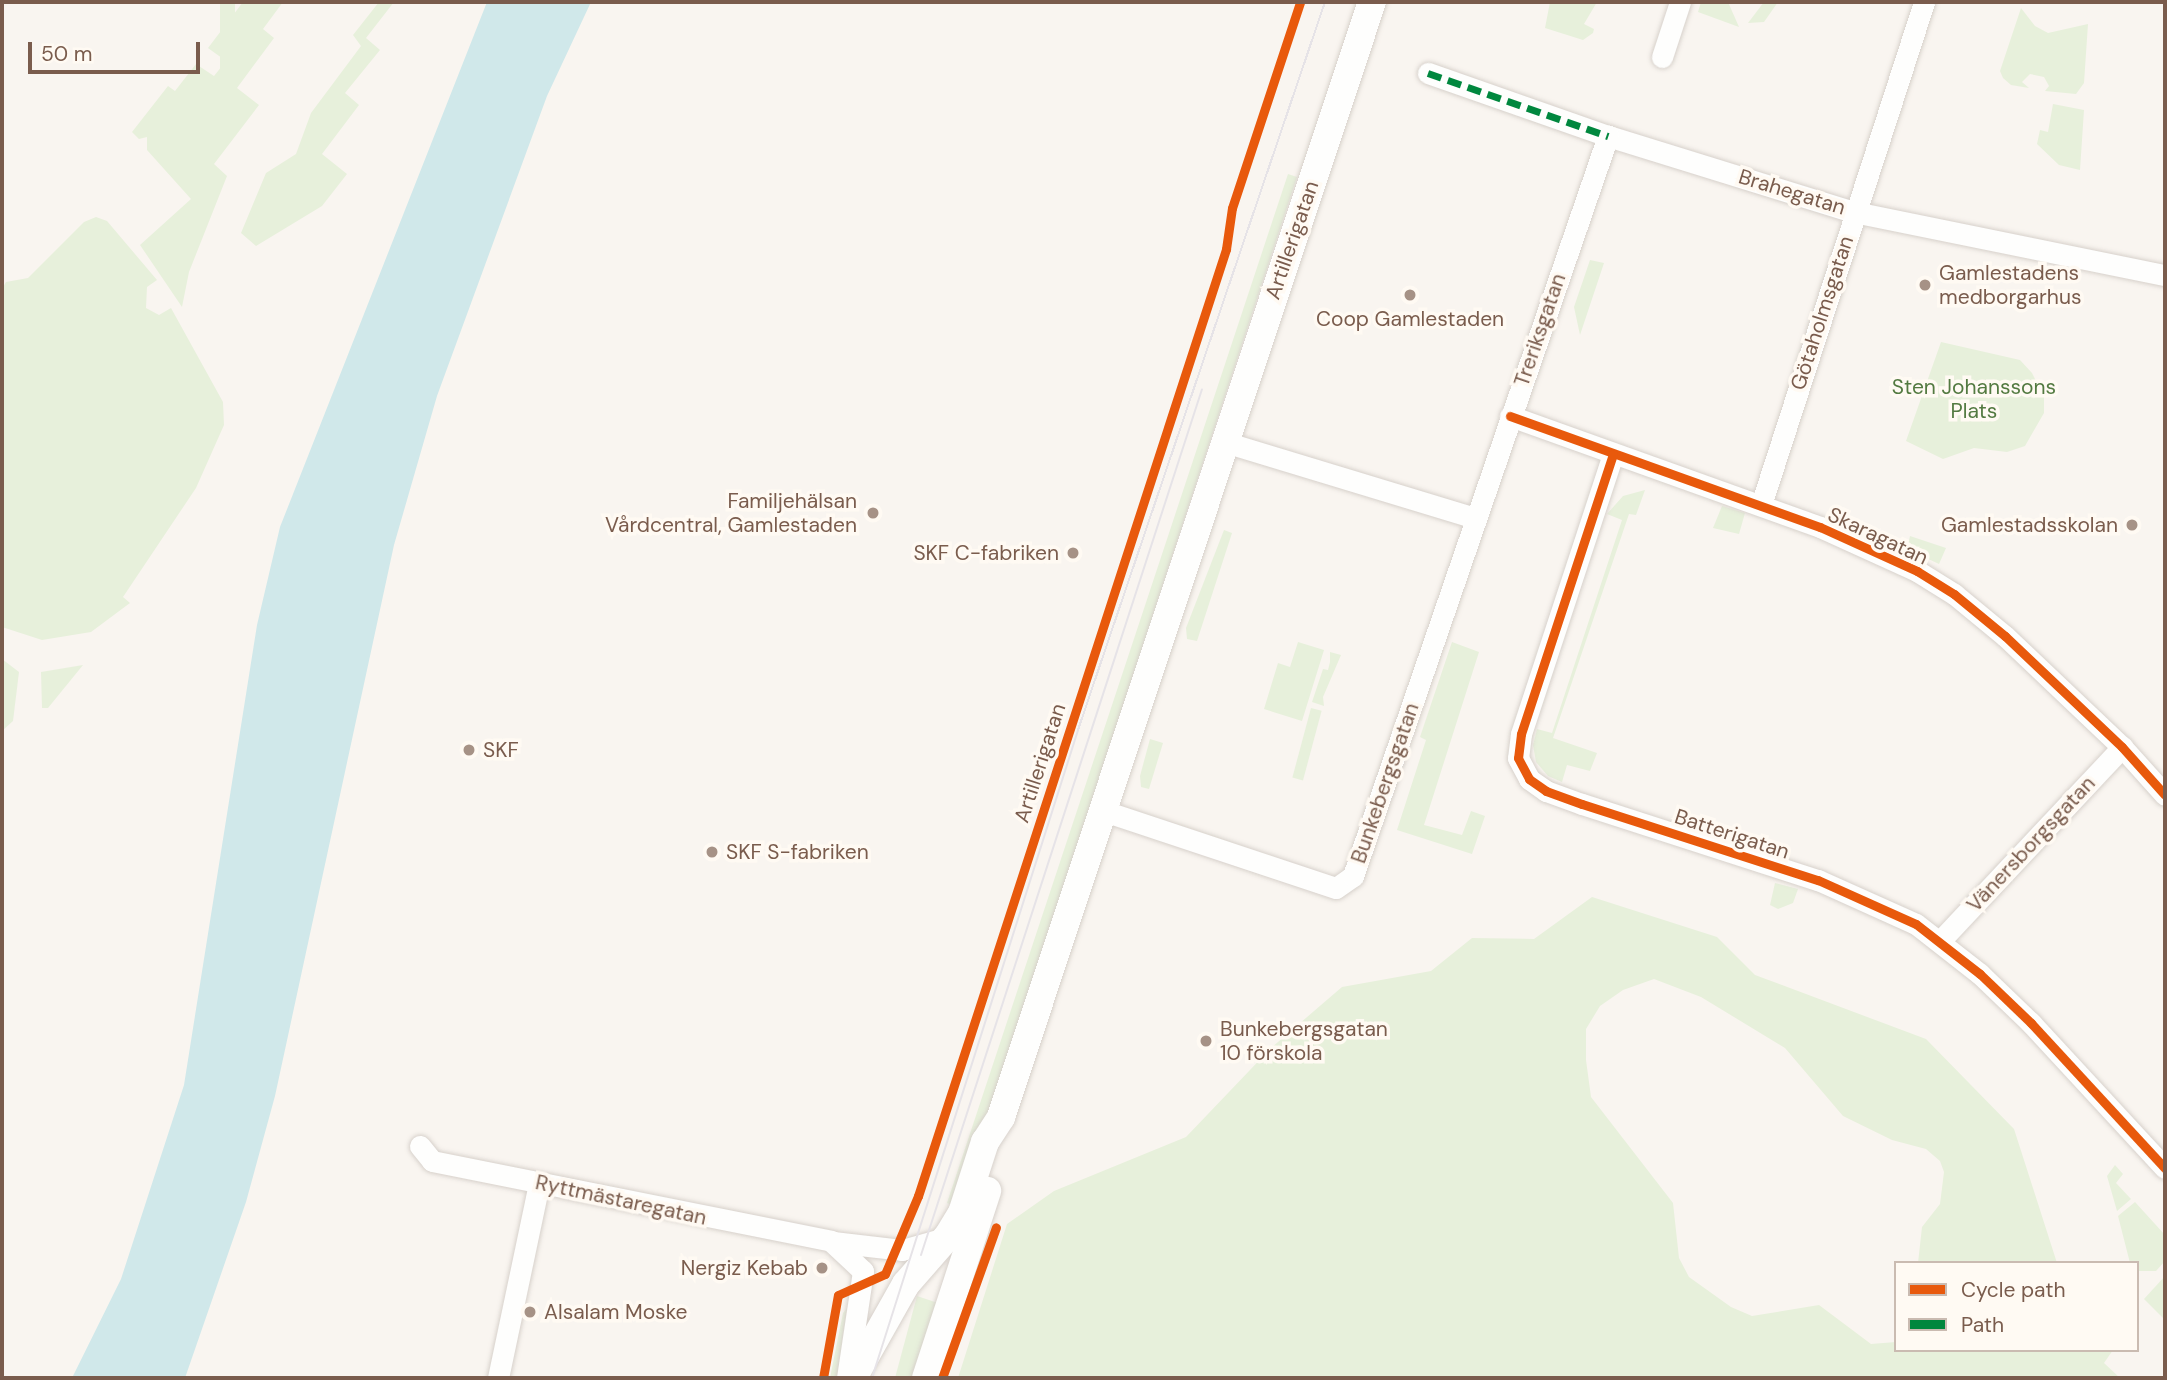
<!DOCTYPE html>
<meta charset="utf-8">
<style>
body{margin:0}
#map{position:relative;width:2167px;height:1380px;overflow:hidden;background:#f9f5f0;font-family:"DM Sans",sans-serif}
div>[style]{position:absolute}
.green>*{inset:0;background:#e7f0db;transform-origin:0 0}
.water>*{inset:0;background:#d0e8ea}
.roads{filter:drop-shadow(0 0 2px #d7d1cb) drop-shadow(0 0 2px #d7d1cb)}
.street>*{height:21px;margin:-10.5px;padding:0 10.5px;transform-origin:10.5px;border-radius:10.5px;background:#fefefd}
.secondary>*{height:28px;margin:-14px;padding:0 14px;transform-origin:14px;border-radius:14px;background:#fefefd}
.tram>*{height:2px;margin:-1px;padding:0 1px;transform-origin:1px;border-radius:1px;background:#e6e3e7}
.quiet>*{height:7px;margin-top:-3.5px;transform-origin:0;background:repeating-linear-gradient(90deg,#00873e 0 14px,transparent 0 21px)}
.cycleway>*{height:9px;margin:-4.5px;padding:0 4.5px;transform-origin:4.5px;border-radius:4.5px;background:#e8590c}
.dots>*{width:19px;height:19px;translate:-50% -50%;box-sizing:border-box;border:4px solid #fffaf3;border-radius:50%}
span{translate:-50% -50%;white-space:nowrap;text-align:center;line-height:1.15;-webkit-text-stroke:7px #fffaf3;paint-order:stroke}
.street-label{font-size:21px;color:#7a5c4d}
.poi-label{font-size:21px;color:#7a5c4d}
.left{translate:0 -50%;text-align:left}
.right{translate:-100% -50%;text-align:right}
.park-label{font-size:21px;color:#537a41}
.frame{position:absolute;inset:0;border:4px solid #7a5c4d;pointer-events:none}
.legend{position:absolute;left:1894px;top:1261px;width:245px;height:91px;box-sizing:border-box;background:#fffaf3;border:2px solid #cabbb1;margin:0;padding:9px 12px;list-style:none;font-size:21px;color:#7a5c4d}
.legend li{display:flex;align-items:center;gap:14px;height:35px}
.legend b{width:35px;border:2px solid #cabbb1}
.scale{position:absolute;left:28px;top:42px;width:172px;height:32px;box-sizing:border-box;border:4px solid #7a5c4d;border-top:0;padding-left:9px;font-size:21px;line-height:24px;white-space:nowrap;color:#7a5c4d;-webkit-text-stroke:5px #fffaf3;paint-order:stroke}
</style>
<div id="map">
<div class="green">
<div style="left:220px;top:2px;width:15px;height:91px"></div>
<div style="clip-path:polygon(243px 2px,283px 2px,263px 29px,274px 38px,237px 88px,259px 105px,214px 164px,227px 176px,189px 272px,182px 307px,140px 245px,191px 199px,147px 150px,147px 137px,139px 139px,132px 132px,168px 86px,175px 91px,196px 64px,214px 76px,226px 61px,208px 48px)"></div>
<div style="clip-path:polygon(379px 2px,394px 2px,366px 38px,380px 50px,345px 93px,359px 105px,322px 154px,347px 174px,322px 206px,256px 246px,241px 233px,266px 173px,296px 154px,311px 113px,361px 46px,353px 35px)"></div>
<div style="clip-path:polygon(1550px 2px,1597px 2px,1584px 24px,1594px 29px,1593px 33px,1583px 40px,1545px 28px)"></div>
<div style="clip-path:polygon(1701px 2px,1728px 2px,1739px 27px,1698px 12px)"></div>
<div style="clip-path:polygon(1764px 2px,1778px 2px,1764px 22px,1748px 23px)"></div>
<div style="clip-path:polygon(2021px 8px,2035px 26px,2048px 33px,2088px 24px,2084px 83px,2076px 94px,2045px 91px,2049px 86px,2044px 77px,2030px 74px,2022px 82px,2029px 88px,2011px 85px,2003px 78px,2000px 71px)"></div>
<div style="clip-path:polygon(2053px 104px,2084px 110px,2080px 170px,2059px 165px,2037px 144px,2040px 130px,2048px 132px)"></div>
<div style="clip-path:polygon(1288px 174px,1297px 177px,958px 1207px,947px 1203px)"></div>
<div style="clip-path:polygon(96px 217px,107px 221px,157px 280px,147px 287px,146px 308px,159px 315px,171px 308px,223px 402px,224px 425px,196px 488px,123px 597px,130px 603px,91px 632px,42px 640px,2px 627px,2px 289px,6px 282px,28px 278px,84px 222px)"></div>
<div style="clip-path:polygon(1590px 260px,1604px 263px,1580px 335px,1574px 307px)"></div>
<div style="clip-path:polygon(1941px 342px,2020px 360px,2032px 373px,2044px 397px,2044px 413px,2025px 446px,2007px 452px,1974px 448px,1943px 459px,1906px 441px)"></div>
<div style="clip-path:polygon(1645px 490px,1636px 515px,1629px 514px,1553px 738px,1597px 753px,1590px 771px,1567px 765px,1562px 782px,1548px 776px,1536px 762px,1533px 745px,1537px 729px,1552px 733px,1622px 520px,1607px 514px,1623px 496px)"></div>
<div style="clip-path:polygon(1722px 506px,1745px 513px,1739px 534px,1713px 528px)"></div>
<div style="clip-path:polygon(1224px 530px,1232px 533px,1197px 641px,1187px 639px,1186px 628px)"></div>
<div style="clip-path:polygon(1910px 536px,1946px 548px,1939px 564px,1907px 549px)"></div>
<div style="clip-path:polygon(1298px 642px,1324px 650px,1302px 721px,1264px 709px,1278px 663px,1290px 667px)"></div>
<div style="clip-path:polygon(1452px 642px,1479px 652px,1424px 825px,1462px 835px,1471px 811px,1485px 816px,1472px 854px,1397px 830px,1426px 740px,1420px 737px)"></div>
<div style="clip-path:polygon(1330px 652px,1341px 655px,1323px 697px,1324px 706px,1312px 702px,1323px 669px,1328px 670px,1330px 662px)"></div>
<div style="clip-path:polygon(2px 659px,19px 672px,13px 721px,2px 731px)"></div>
<div style="clip-path:polygon(83px 665px,48px 708px,42px 708px,41px 672px)"></div>
<div style="left:1311px;top:708px;width:11px;height:72px;rotate:15deg"></div>
<div style="clip-path:polygon(1150px 739px,1163px 743px,1149px 789px,1141px 787px,1140px 776px)"></div>
<div style="clip-path:polygon(1775px 883px,1798px 889px,1793px 903px,1778px 909px,1770px 905px)"></div>
<div style="clip-path:polygon(1592px 897px,1717px 937px,1755px 975px,1926px 1039px,2014px 1129px,2057px 1263px,1918px 1263px,1922px 1227px,1940px 1204px,1944px 1172px,1940px 1161px,1926px 1149px,1892px 1140px,1843px 1116px,1785px 1048px,1701px 997px,1654px 979px,1623px 990px,1600px 1006px,1586px 1029px,1586px 1060px,1591px 1097px,1673px 1203px,1679px 1258px,1689px 1277px,1731px 1307px,1752px 1316px,1819px 1305px,1871px 1344px,1896px 1342px,1896px 1350px,2113px 1350px,2104px 1363px,2120px 1378px,958px 1378px,1007px 1224px,1054px 1191px,1186px 1137px,1271px 1048px,1342px 987px,1431px 971px,1472px 938px,1534px 939px)"></div>
<div style="clip-path:polygon(2115px 1165px,2123px 1174px,2116px 1183px,2131px 1199px,2117px 1211px,2107px 1176px)"></div>
<div style="clip-path:polygon(2135px 1202px,2165px 1235px,2165px 1261px,2156px 1271px,2137px 1271px,2137px 1263px,2130px 1263px,2118px 1216px)"></div>
<div style="clip-path:polygon(2165px 1276px,2165px 1320px,2144px 1299px)"></div>
<div style="clip-path:polygon(917px 1296px,938px 1303px,914px 1378px,895px 1378px)"></div>
<div style="clip-path:polygon(847px 1308px,837px 1378px,830px 1378px,843px 1313px)"></div>
</div>
<div class="water">
<div style="clip-path:polygon(487px 2px,591px 2px,547px 96px,437px 396px,394px 545px,275px 1096px,246px 1202px,185px 1378px,72px 1378px,121px 1279px,184px 1085px,257px 625px,280px 527px)"></div>
</div>
<div class="roads">
<div class="street">
<div style="left:1662px;top:57px;width:58px;rotate:-71.9deg"></div>
<div style="left:1428px;top:73px;width:191px;rotate:19.3deg"></div>
<div style="left:1608px;top:136px;width:257px;rotate:17.2deg"></div>
<div style="left:1854px;top:212px;width:317px;rotate:11.5deg"></div>
<div style="left:1510px;top:416px;width:329px;rotate:19.7deg"></div>
<div style="left:1820px;top:527px;width:107px;rotate:24.4deg"></div>
<div style="left:1917px;top:571px;width:44px;rotate:31.9deg"></div>
<div style="left:1954px;top:594px;width:66px;rotate:39.5deg"></div>
<div style="left:2005px;top:636px;width:161px;rotate:43.5deg"></div>
<div style="left:2122px;top:747px;width:64px;rotate:48.1deg"></div>
<div style="left:1228px;top:443px;width:258px;rotate:16.9deg"></div>
<div style="left:1613px;top:454px;width:295px;rotate:108.2deg"></div>
<div style="left:1521px;top:734px;width:24px;rotate:97deg"></div>
<div style="left:1518px;top:758px;width:24px;rotate:62deg"></div>
<div style="left:1529px;top:779px;width:21px;rotate:35deg"></div>
<div style="left:1546px;top:791px;width:38px;rotate:20deg"></div>
<div style="left:1582px;top:804px;width:248px;rotate:17.9deg"></div>
<div style="left:1818px;top:880px;width:107px;rotate:24.2deg"></div>
<div style="left:1916px;top:924px;width:81px;rotate:38deg"></div>
<div style="left:1980px;top:974px;width:71px;rotate:43.9deg"></div>
<div style="left:2031px;top:1023px;width:197px;rotate:47.3deg"></div>
<div style="left:1761px;top:505px;width:529px;rotate:-72.04deg"></div>
<div style="left:1104px;top:811px;width:244px;rotate:18.4deg"></div>
<div style="left:1336px;top:888px;width:21px;rotate:-35deg"></div>
<div style="left:1353px;top:876px;width:783px;rotate:-70.99deg"></div>
<div style="left:1941px;top:940px;width:265px;rotate:-46.8deg"></div>
<div style="left:420px;top:1146px;width:19px;rotate:51deg"></div>
<div style="left:432px;top:1161px;width:407px;rotate:11.3deg"></div>
<div style="left:831px;top:1241px;width:44px;rotate:43.2deg"></div>
<div style="left:863px;top:1271px;width:108px;rotate:98.5deg"></div>
<div style="left:833px;top:1242px;width:69px;rotate:6.6deg"></div>
<div style="left:902px;top:1250px;width:45px;rotate:-15.6deg"></div>
<div style="left:498px;top:1378px;width:199px;rotate:-78.1deg"></div>
</div>
<div class="secondary">
<div style="left:853px;top:1378px;width:108px;rotate:-60.6deg"></div>
<div style="left:906px;top:1284px;width:64px;rotate:-48.8deg"></div>
<div style="left:948px;top:1236px;width:27px;rotate:-59deg"></div>
<div style="left:962px;top:1213px;width:75px;rotate:-72.1deg"></div>
<div style="left:985px;top:1142px;width:30px;rotate:-57deg"></div>
<div style="left:1001px;top:1117px;width:1175px;rotate:-71.6deg"></div>
<div style="left:926px;top:1378px;width:197px;rotate:-71.9deg"></div>
</div>
</div>
<div class="tram">
<div style="left:921px;top:1255px;width:910px;rotate:-72.02deg"></div>
<div style="left:872px;top:1378px;width:680px;rotate:-72.36deg"></div>
<div style="left:1078px;top:730px;width:769px;rotate:-71.26deg"></div>
</div>
<div class="quiet">
<div style="left:1428px;top:73px;width:191px;rotate:19.3deg"></div>
</div>
<div class="cycleway">
<div style="left:1510px;top:416px;width:329px;rotate:19.7deg"></div>
<div style="left:1820px;top:527px;width:107px;rotate:24.4deg"></div>
<div style="left:1917px;top:571px;width:44px;rotate:31.9deg"></div>
<div style="left:1954px;top:594px;width:66px;rotate:39.5deg"></div>
<div style="left:2005px;top:636px;width:161px;rotate:43.5deg"></div>
<div style="left:2122px;top:747px;width:64px;rotate:48.1deg"></div>
<div style="left:1613px;top:454px;width:295px;rotate:108.2deg"></div>
<div style="left:1521px;top:734px;width:24px;rotate:97deg"></div>
<div style="left:1518px;top:758px;width:24px;rotate:62deg"></div>
<div style="left:1529px;top:779px;width:21px;rotate:35deg"></div>
<div style="left:1546px;top:791px;width:38px;rotate:20deg"></div>
<div style="left:1582px;top:804px;width:248px;rotate:17.9deg"></div>
<div style="left:1818px;top:880px;width:107px;rotate:24.2deg"></div>
<div style="left:1916px;top:924px;width:81px;rotate:38deg"></div>
<div style="left:1980px;top:974px;width:71px;rotate:43.9deg"></div>
<div style="left:2031px;top:1023px;width:197px;rotate:47.3deg"></div>
<div style="left:823px;top:1378px;width:84px;rotate:-79.8deg"></div>
<div style="left:838px;top:1295px;width:51px;rotate:-24.1deg"></div>
<div style="left:885px;top:1274px;width:85px;rotate:-67.1deg"></div>
<div style="left:918px;top:1196px;width:996px;rotate:-71.98deg"></div>
<div style="left:1226px;top:249px;width:41px;rotate:-81.7deg"></div>
<div style="left:1232px;top:208px;width:217px;rotate:-71.7deg"></div>
<div style="left:942px;top:1378px;width:160px;rotate:-70.3deg"></div>
</div>
<div class="dots">
<div style="left:1925px;top:285px;background:#a69286"></div>
<div style="left:1410px;top:295px;background:#a69286"></div>
<div style="left:873px;top:513px;background:#a69286"></div>
<div style="left:2132px;top:525px;background:#a69286"></div>
<div style="left:1073px;top:553px;background:#a69286"></div>
<div style="left:469px;top:750px;background:#a69286"></div>
<div style="left:712px;top:852px;background:#a69286"></div>
<div style="left:1206px;top:1041px;background:#a69286"></div>
<div style="left:822px;top:1268px;background:#a69286"></div>
<div style="left:530px;top:1312px;background:#a69286"></div>
</div>
<div class="street-label">
<span style="left:1792px;top:192px;rotate:17deg">Brahegatan</span>
<span style="left:1292px;top:240px;rotate:-71deg">Artillerigatan</span>
<span style="left:1822px;top:313px;rotate:-72deg">Götaholmsgatan</span>
<span style="left:1540px;top:330px;rotate:-71deg">Treriksgatan</span>
<span style="left:1878px;top:536px;rotate:25deg">Skaragatan</span>
<span style="left:1040px;top:763px;rotate:-72deg">Artillerigatan</span>
<span style="left:1385px;top:783px;rotate:-71deg">Bunkebergsgatan</span>
<span style="left:1732px;top:834px;rotate:18deg">Batterigatan</span>
<span style="left:2031px;top:844px;rotate:-47deg">Vänersborgsgatan</span>
<span style="left:621px;top:1200px;rotate:12deg">Ryttmästaregatan</span>
</div>
<div class="poi-label">
<span class="left" style="left:1939px;top:285px">Gamlestadens<br>medborgarhus</span>
<span style="left:1410px;top:319px">Coop Gamlestaden</span>
<span class="right" style="left:857px;top:513px">Familjehälsan<br>Vårdcentral, Gamlestaden</span>
<span class="right" style="left:2118px;top:525px">Gamlestadsskolan</span>
<span class="right" style="left:1059px;top:553px">SKF C-fabriken</span>
<span class="left" style="left:483px;top:750px">SKF</span>
<span class="left" style="left:726px;top:852px">SKF S-fabriken</span>
<span class="left" style="left:1220px;top:1041px">Bunkebergsgatan<br>10 förskola</span>
<span class="right" style="left:808px;top:1268px">Nergiz Kebab</span>
<span class="left" style="left:544px;top:1312px">Alsalam Moske</span>
</div>
<div class="park-label">
<span style="left:1974px;top:399px">Sten Johanssons<br>Plats</span>
</div>
<div class="frame"></div>
<ul class="legend">
<li><b style="height:9px;background:#e8590c"></b>Cycle path</li>
<li><b style="height:9px;background:#00873e"></b>Path</li>
</ul>
<div class="scale">50 m</div>
</div>
